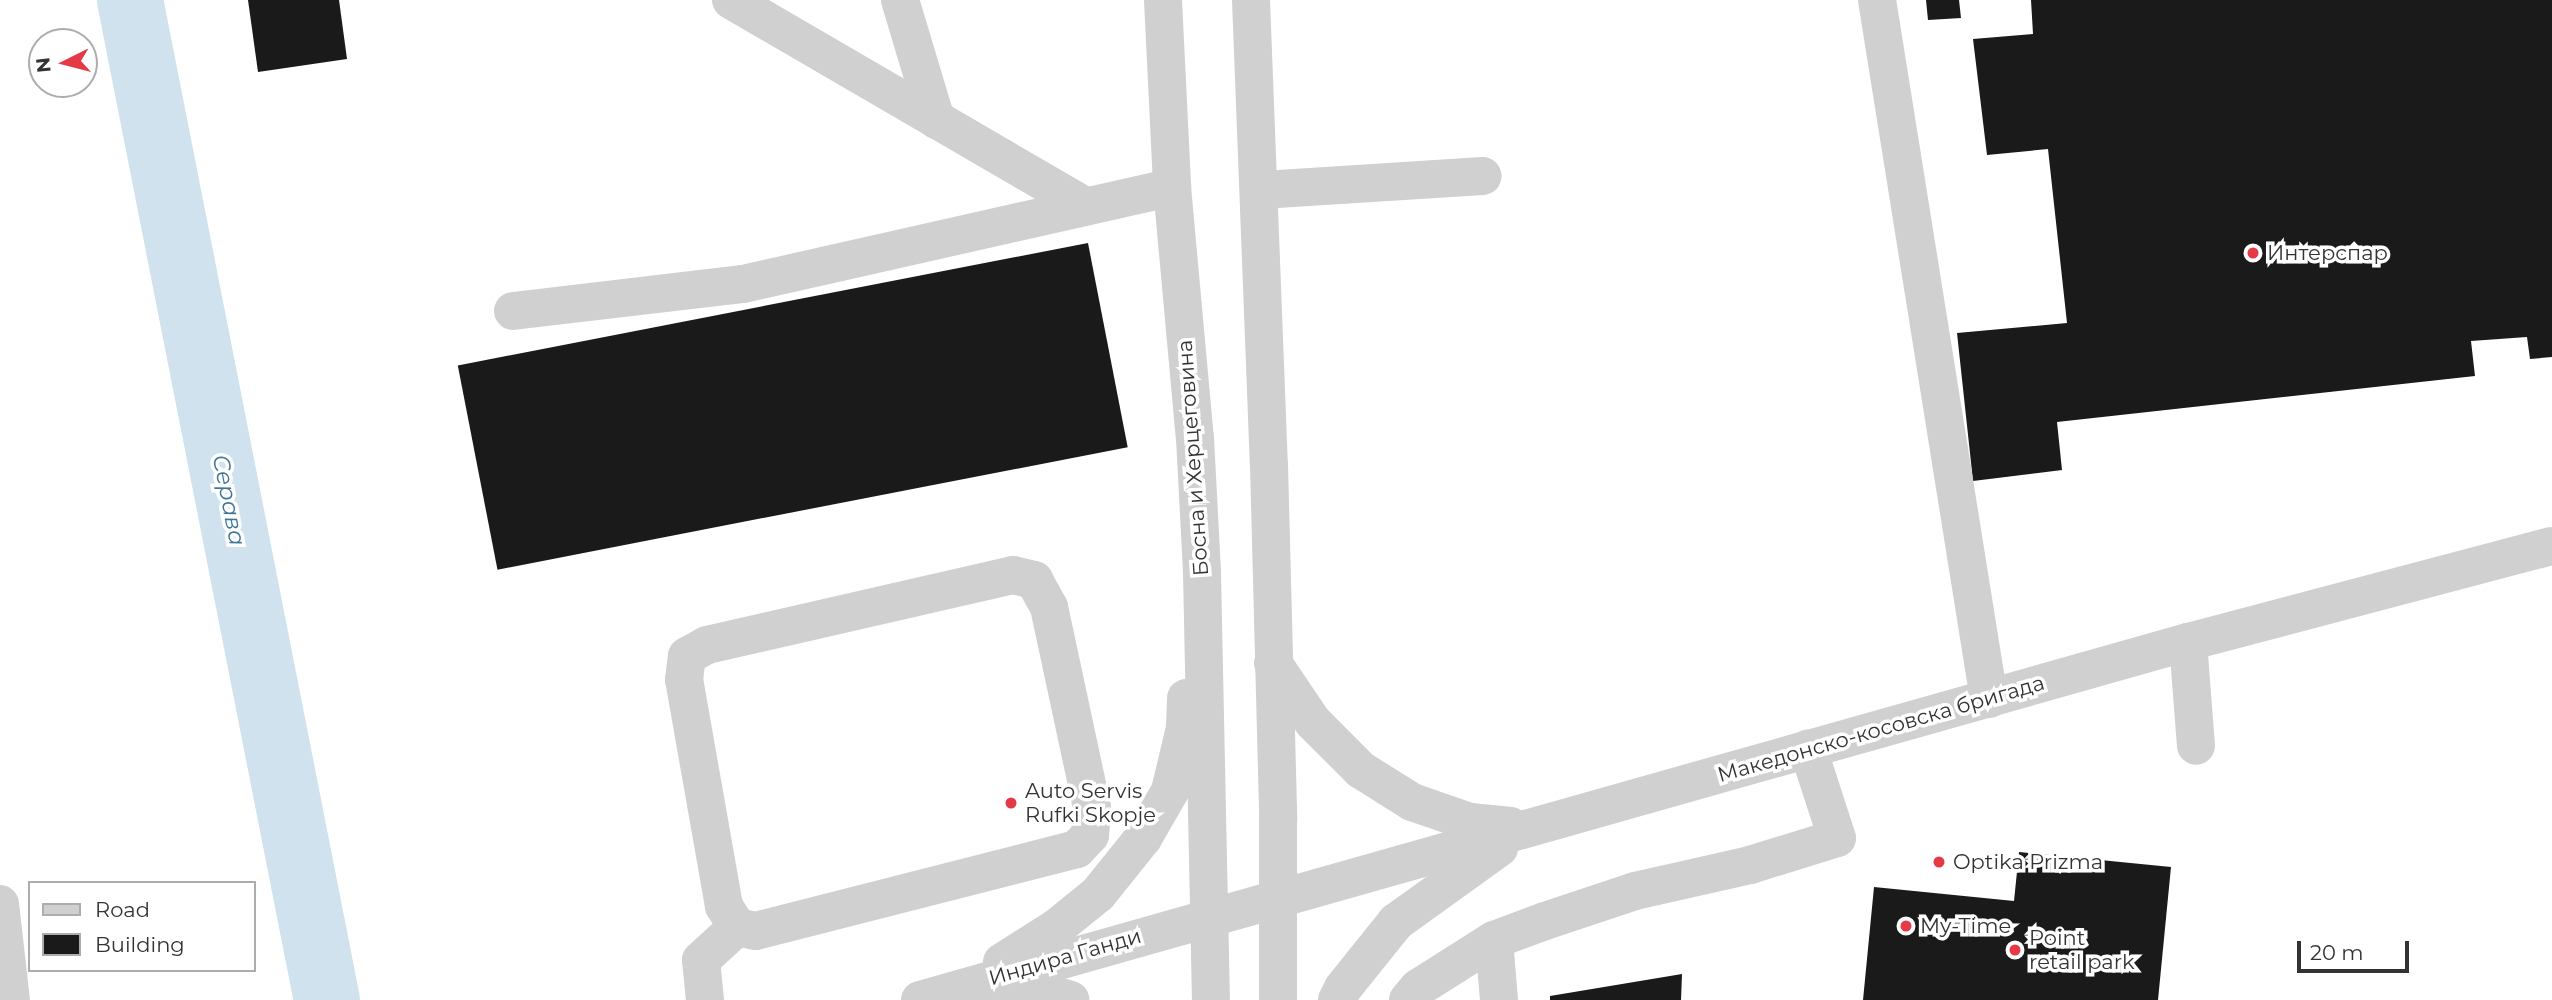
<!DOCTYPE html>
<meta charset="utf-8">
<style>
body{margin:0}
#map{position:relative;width:2552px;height:1000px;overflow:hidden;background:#fff;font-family:Montserrat,sans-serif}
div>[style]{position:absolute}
.river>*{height:66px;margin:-33px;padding:0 33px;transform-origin:33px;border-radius:33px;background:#cfe2ee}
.building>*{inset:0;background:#1a1a1a;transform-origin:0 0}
.minor>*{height:38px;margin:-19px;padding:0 19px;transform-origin:19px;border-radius:19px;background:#d0d0d0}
.dots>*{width:19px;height:19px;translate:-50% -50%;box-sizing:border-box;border:4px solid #fff;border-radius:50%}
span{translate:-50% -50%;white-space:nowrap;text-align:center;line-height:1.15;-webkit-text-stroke:7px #fff;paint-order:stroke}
.poi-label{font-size:21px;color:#333}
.left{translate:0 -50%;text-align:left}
.street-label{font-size:21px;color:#333}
.water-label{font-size:23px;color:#3f7597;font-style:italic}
.legend{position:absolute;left:28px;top:881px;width:228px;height:91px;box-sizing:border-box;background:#fff;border:2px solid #adadad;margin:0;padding:9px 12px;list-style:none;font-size:21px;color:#333}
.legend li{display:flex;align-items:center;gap:14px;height:35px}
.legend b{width:35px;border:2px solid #adadad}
.north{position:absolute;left:28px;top:28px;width:70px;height:70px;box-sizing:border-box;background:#fff;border:2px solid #adadad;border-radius:50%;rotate:264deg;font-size:19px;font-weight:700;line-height:28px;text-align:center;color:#333}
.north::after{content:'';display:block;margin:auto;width:24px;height:32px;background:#e63946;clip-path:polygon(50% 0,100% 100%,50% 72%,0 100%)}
.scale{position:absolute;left:2297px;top:941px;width:112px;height:32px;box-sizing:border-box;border:4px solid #333;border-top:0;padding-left:9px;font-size:21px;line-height:24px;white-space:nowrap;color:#333;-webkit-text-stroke:5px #fff;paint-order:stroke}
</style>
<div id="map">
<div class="river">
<div style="left:130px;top:0;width:1019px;rotate:78.86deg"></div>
</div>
<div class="building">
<div style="clip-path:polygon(248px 0,339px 0,347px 59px,258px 72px)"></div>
<div style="clip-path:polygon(1926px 0,1959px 0,1961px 18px,1928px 20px)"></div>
<div style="clip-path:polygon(2031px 0,2552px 0,2552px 357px,2530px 359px,2527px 337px,2471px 341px,2475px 376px,2057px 422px,2062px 470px,1973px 481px,1957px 333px,2067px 323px,2048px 149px,1987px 155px,1973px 39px,2033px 34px)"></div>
<div style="left:1088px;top:243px;width:208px;height:642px;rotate:79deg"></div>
<div style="clip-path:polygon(2019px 852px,2171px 867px,2158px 1000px,1863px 1000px,1874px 887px,2014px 901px)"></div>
<div style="clip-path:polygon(1682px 974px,1681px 1000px,1550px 1000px,1550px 996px)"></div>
</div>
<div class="minor">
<div style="left:731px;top:0;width:407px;rotate:30.2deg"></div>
<div style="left:900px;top:0;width:125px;rotate:73.3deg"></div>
<div style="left:1163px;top:0;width:187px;rotate:87.2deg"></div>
<div style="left:1172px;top:187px;width:252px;rotate:84.8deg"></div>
<div style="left:1195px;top:438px;width:135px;rotate:87deg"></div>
<div style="left:1202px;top:573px;width:427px;rotate:88.8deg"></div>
<div style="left:1251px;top:0;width:465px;rotate:87.8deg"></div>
<div style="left:1269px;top:465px;width:355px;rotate:88.5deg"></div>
<div style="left:1278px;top:820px;width:180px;rotate:90deg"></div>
<div style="left:1877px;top:0;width:708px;rotate:80.9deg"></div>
<div style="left:1261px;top:190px;width:222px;rotate:-3.6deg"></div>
<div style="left:513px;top:311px;width:232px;rotate:-6.7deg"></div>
<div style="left:743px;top:284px;width:440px;rotate:-12.7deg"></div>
<div style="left:1013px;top:575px;width:22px;rotate:13deg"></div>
<div style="left:1034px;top:580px;width:31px;rotate:61deg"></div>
<div style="left:1049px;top:607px;width:206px;rotate:77.9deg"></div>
<div style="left:1092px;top:808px;width:27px;rotate:94deg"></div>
<div style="left:1090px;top:835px;width:19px;rotate:133deg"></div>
<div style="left:1077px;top:849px;width:332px;rotate:165.7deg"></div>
<div style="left:755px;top:931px;width:18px;rotate:-167deg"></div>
<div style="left:737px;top:927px;width:25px;rotate:-122deg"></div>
<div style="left:724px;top:906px;width:230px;rotate:-100deg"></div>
<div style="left:684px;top:680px;width:24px;rotate:-83deg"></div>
<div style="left:687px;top:656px;width:23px;rotate:-29deg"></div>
<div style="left:707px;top:645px;width:314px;rotate:-12.9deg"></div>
<div style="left:2188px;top:642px;width:104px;rotate:85.6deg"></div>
<div style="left:1273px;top:663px;width:71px;rotate:55.9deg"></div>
<div style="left:1313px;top:722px;width:68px;rotate:45deg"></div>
<div style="left:1361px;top:770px;width:60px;rotate:32.1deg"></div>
<div style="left:1412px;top:802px;width:61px;rotate:19deg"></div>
<div style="left:1470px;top:822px;width:41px;rotate:5.6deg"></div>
<div style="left:0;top:904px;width:97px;rotate:83.5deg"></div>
<div style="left:1494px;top:940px;width:60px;rotate:85.2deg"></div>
<div style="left:1002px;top:962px;width:64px;rotate:-32.2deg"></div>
<div style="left:1056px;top:928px;width:54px;rotate:-39deg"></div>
<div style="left:1098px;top:894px;width:72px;rotate:-51.2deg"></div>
<div style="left:1143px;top:838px;width:54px;rotate:-60.1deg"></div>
<div style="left:1170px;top:791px;width:65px;rotate:-76.6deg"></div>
<div style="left:1185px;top:728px;width:30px;rotate:-88deg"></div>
<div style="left:991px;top:986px;width:44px;rotate:3.9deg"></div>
<div style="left:1035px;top:989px;width:37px;rotate:17deg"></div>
<div style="left:705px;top:1000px;width:40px;rotate:-95.7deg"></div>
<div style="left:701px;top:960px;width:49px;rotate:-42.5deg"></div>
<div style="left:920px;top:1000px;width:1318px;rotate:-15.77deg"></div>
<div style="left:2188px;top:642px;width:376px;rotate:-14.8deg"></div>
<div style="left:1337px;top:1000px;width:13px;rotate:-63deg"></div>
<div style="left:1343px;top:988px;width:85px;rotate:-51.2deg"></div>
<div style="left:1396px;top:922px;width:127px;rotate:-35.7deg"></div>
<div style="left:1408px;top:1000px;width:16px;rotate:-50deg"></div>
<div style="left:1418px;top:988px;width:90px;rotate:-32.3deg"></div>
<div style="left:1494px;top:940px;width:54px;rotate:-20.4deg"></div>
<div style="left:1545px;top:921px;width:95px;rotate:-18.4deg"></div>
<div style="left:1635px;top:891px;width:118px;rotate:-12.7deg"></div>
<div style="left:1750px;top:865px;width:91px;rotate:-17.2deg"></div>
<div style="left:1837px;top:838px;width:94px;rotate:-108deg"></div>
</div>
<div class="dots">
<div style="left:2253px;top:253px;background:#e63946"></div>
<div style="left:1011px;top:803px;background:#e63946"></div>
<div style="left:1939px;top:862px;background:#e63946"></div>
<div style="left:1906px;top:926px;background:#e63946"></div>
<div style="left:2015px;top:950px;background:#e63946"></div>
</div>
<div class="poi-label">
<span class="left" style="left:2267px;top:253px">Интерспар</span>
<span class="left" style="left:1025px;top:803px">Auto Servis<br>Rufki Skopje</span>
<span class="left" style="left:1953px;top:862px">Optika Prizma</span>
<span class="left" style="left:1920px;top:926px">My-Time</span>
<span class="left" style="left:2029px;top:950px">Point<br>retail park</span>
</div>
<div class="street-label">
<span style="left:1193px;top:458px;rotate:-94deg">Босна и Херцеговина</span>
<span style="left:1881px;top:729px;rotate:-16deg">Македонско-косовска бригада</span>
<span style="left:1065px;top:957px;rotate:-16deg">Индира Ганди</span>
</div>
<div class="water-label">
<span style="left:229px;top:500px;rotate:79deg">Серава</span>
</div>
<ul class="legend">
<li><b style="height:9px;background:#d0d0d0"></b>Road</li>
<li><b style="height:19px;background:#1a1a1a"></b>Building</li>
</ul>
<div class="north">N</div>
<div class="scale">20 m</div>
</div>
